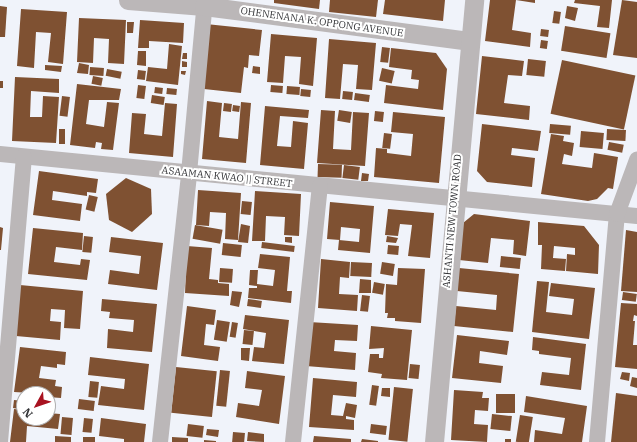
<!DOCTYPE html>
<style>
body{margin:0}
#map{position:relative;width:637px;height:442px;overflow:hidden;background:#f0f3fa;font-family:"IBM Plex Serif",serif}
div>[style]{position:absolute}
.building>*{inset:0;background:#7f5132;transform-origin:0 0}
.minor>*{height:16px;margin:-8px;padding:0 8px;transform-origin:8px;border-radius:8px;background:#bbb7b8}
.tertiary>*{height:19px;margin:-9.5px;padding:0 9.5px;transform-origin:9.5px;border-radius:9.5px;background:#bbb7b8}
span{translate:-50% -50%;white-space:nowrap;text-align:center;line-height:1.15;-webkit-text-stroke:4px #fff;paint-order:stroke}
.street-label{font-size:10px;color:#313235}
.north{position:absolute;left:16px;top:386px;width:40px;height:40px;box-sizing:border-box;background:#fff;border:1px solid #adadae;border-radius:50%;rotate:230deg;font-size:11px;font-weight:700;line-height:16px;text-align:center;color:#313235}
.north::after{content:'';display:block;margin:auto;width:14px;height:18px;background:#a81220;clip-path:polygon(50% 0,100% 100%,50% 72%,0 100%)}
</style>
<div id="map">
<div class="building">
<div style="clip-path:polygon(274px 0,320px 0,319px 9px,274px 3px)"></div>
<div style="clip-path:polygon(330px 0,378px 0,376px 17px,329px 12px)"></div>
<div style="clip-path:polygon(385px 0,445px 0,443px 21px,383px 14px)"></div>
<div style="clip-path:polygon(490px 0,516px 0,512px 30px,531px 33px,530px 47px,485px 41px)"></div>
<div style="clip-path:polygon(516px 0,535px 0,535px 3px)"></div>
<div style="clip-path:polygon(575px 0,612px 0,609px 28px,597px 27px,600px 6px,574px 3px)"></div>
<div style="clip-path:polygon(622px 0,637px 2px,637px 58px,613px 55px)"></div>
<div style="clip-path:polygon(0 6px,7px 7px,5px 37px,0 37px)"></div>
<div style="clip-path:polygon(567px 6px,578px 8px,575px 21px,565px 18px)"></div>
<div style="clip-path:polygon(21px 9px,67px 12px,63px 64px,48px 62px,51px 33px,36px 32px,34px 68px,17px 66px)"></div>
<div style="left:554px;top:11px;width:7px;height:12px;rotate:8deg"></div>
<div style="clip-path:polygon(79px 18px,126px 20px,124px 64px,108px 63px,109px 39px,94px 38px,93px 63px,77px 62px)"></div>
<div style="clip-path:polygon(140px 20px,184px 23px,183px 43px,149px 41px,149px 48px,138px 48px)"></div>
<div style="clip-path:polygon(127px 22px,134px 22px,133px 33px,127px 33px)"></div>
<div style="clip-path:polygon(206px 24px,262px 30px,259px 56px,249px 55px,248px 68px,244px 67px,241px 93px,204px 89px)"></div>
<div style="left:565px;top:26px;width:46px;height:25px;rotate:9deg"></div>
<div style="left:541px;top:29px;width:8px;height:7px;rotate:7deg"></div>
<div style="clip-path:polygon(271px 34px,317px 38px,313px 86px,299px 84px,301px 57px,285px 56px,283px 83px,267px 82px)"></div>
<div style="clip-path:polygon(329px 39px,376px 43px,372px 90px,356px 89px,358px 65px,343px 64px,340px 99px,325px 98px)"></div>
<div style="left:541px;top:40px;width:7px;height:8px;rotate:8deg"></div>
<div style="clip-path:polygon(169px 44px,182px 46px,178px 85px,146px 81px,148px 67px,167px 69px)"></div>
<div style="left:382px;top:47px;width:8px;height:15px;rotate:7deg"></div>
<div style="clip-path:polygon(391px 48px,436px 53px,447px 69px,443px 110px,384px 103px,386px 85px,418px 89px,419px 80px,411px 79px,412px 70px,389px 67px)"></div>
<div style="clip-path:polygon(138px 51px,146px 51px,146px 66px,137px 65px)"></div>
<div style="clip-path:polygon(183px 53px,187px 53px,187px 59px,182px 59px)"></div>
<div style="clip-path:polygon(482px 56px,524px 61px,522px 76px,508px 75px,504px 103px,530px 106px,529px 120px,476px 114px)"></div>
<div style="left:528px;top:59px;width:18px;height:16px;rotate:6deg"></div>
<div style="left:562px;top:60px;width:75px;height:55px;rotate:12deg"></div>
<div style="clip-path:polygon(182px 61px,187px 62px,187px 67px,182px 67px)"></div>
<div style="clip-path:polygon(79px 63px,89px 65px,88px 74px,77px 73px)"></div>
<div style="clip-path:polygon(45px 65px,62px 66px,61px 72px,45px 70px)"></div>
<div style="clip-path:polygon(253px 66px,260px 67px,260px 74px,252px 73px)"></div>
<div style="left:90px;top:67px;width:14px;height:8px;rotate:4deg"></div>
<div style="left:382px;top:68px;width:13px;height:13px;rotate:13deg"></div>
<div style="left:107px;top:69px;width:15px;height:7px;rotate:11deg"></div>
<div style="left:138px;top:70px;width:8px;height:9px;rotate:7deg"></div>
<div style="clip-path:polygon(181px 71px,186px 71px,185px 75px,181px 74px)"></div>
<div style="left:93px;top:76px;width:10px;height:8px;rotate:11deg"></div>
<div style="clip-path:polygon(15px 77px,59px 79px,59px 93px,31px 91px,30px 117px,42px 117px,43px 96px,59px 97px,56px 143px,12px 141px)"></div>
<div style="left:0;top:81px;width:3px;height:7px"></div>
<div style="clip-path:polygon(77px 84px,121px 89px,119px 100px,89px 100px,86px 124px,104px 127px,107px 102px,119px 103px,113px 150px,101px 149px,102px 143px,96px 142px,95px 148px,70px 145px)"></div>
<div style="left:138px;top:85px;width:8px;height:13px;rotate:7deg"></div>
<div style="left:271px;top:85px;width:12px;height:7px;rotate:5deg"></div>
<div style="left:287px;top:86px;width:13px;height:8px;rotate:4deg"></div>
<div style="left:155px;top:87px;width:8px;height:6px;rotate:7deg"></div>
<div style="left:167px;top:88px;width:10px;height:6px;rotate:6deg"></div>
<div style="left:301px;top:89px;width:10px;height:7px;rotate:6deg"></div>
<div style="left:343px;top:91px;width:10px;height:8px;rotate:6deg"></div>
<div style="left:355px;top:93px;width:15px;height:7px;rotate:8deg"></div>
<div style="left:152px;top:95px;width:13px;height:8px;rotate:9deg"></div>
<div style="left:62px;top:96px;width:8px;height:20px;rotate:7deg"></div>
<div style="clip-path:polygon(207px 101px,222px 103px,219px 137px,238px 139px,241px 102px,251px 103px,246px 163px,202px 159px)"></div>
<div style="clip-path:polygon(165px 103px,177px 104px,173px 157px,129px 153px,132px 113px,146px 114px,144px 134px,162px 136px)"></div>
<div style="left:224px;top:103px;width:8px;height:8px;rotate:7deg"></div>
<div style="left:233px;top:105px;width:7px;height:6px;rotate:8deg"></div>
<div style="clip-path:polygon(265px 106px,309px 110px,308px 118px,280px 116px,277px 146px,291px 147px,293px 121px,308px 123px,304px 169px,260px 165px)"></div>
<div style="clip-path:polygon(321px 110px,335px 111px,333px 149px,351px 150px,353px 112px,369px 113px,365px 166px,317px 163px)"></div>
<div style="left:339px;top:110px;width:13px;height:11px;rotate:9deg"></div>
<div style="left:375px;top:111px;width:9px;height:10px;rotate:6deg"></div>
<div style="clip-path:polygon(393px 112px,445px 117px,439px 183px,374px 177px,376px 148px,387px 149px,387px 153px,411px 156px,413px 134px,391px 132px)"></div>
<div style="clip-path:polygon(482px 124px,541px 131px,538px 151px,512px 148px,511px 155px,535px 158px,532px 187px,487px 182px,477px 171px)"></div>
<div style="left:550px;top:124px;width:21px;height:9px;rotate:5deg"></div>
<div style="left:59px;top:129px;width:6px;height:15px"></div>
<div style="left:607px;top:129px;width:19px;height:11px;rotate:3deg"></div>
<div style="left:581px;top:131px;width:23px;height:16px;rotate:5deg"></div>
<div style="left:384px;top:133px;width:8px;height:15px;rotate:7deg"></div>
<div style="clip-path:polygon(551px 134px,564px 136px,563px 141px,574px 143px,572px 156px,564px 154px,562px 164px,592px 168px,594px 153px,618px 157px,613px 189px,608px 188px,597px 199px,588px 201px,541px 194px)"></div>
<div style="left:609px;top:142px;width:15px;height:8px;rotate:11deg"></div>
<div style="left:318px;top:164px;width:24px;height:13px;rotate:2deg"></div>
<div style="left:344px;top:165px;width:16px;height:13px;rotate:7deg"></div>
<div style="clip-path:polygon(39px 171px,98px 179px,96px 193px,87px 192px,87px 196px,53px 191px,52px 200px,82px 204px,80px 221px,33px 215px)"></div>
<div style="clip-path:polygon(362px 173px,369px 174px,368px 181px,361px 181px)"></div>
<div style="clip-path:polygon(126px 178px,151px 189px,152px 214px,132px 232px,109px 220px,106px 194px)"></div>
<div style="clip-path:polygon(198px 190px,241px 193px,238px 240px,225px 239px,226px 213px,210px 212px,209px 226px,196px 225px)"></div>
<div style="clip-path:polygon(255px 191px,301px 194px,299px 236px,284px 235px,285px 217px,266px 216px,265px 241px,252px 241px)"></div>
<div style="left:89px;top:195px;width:9px;height:15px;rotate:13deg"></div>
<div style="left:242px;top:201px;width:10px;height:13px;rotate:6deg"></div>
<div style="clip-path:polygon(330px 202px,374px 206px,370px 253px,338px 250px,339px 240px,359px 242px,360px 229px,341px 227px,340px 240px,327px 239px)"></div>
<div style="clip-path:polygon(388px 209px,434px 213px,430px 258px,408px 256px,412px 225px,400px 224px,398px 236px,385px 235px)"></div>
<div style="clip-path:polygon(474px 214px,530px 221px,526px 256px,513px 254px,514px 240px,491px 238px,488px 263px,459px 260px,463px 223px)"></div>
<div style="clip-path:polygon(538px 222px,584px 226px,599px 245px,598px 274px,566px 271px,567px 254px,575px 255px,575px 248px,554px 246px,553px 258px,566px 259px,565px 271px,541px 269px,542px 245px,538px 245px)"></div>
<div style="clip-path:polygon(241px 224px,250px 226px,248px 243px,238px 242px)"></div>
<div style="left:195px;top:225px;width:28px;height:14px;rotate:10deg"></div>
<div style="clip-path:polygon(0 227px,3px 228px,1px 250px,0 250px)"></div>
<div style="clip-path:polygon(33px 228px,83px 233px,82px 250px,56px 247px,54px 262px,80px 265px,81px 259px,90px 260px,87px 280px,28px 274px)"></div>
<div style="clip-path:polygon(626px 230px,637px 232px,637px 292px,621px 291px)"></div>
<div style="left:84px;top:236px;width:9px;height:16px;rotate:6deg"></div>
<div style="clip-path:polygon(387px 236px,398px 238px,396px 243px,386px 242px)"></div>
<div style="clip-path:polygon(111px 237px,163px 243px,157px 290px,108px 284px,110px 270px,139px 274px,141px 256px,109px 252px)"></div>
<div style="clip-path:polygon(285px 237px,292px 237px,292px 243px,285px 242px)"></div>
<div style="left:262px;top:242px;width:33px;height:6px;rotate:7deg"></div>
<div style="left:223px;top:243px;width:19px;height:12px;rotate:6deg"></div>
<div style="left:388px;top:245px;width:11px;height:9px;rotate:5deg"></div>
<div style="clip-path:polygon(187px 246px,212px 248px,209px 279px,218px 280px,218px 283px,229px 284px,229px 296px,185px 293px)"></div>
<div style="clip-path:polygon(260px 254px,290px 257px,287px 291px,292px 291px,291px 303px,248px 298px,249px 288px,257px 288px,257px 286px,249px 285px,250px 270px,258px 270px,257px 284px,273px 286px,275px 270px,258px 268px)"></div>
<div style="left:501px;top:256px;width:20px;height:11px;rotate:6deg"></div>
<div style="clip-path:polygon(321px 259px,350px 262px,349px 278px,340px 277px,339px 294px,358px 295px,357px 311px,318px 308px)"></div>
<div style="left:351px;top:262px;width:21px;height:14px;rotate:3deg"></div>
<div style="left:382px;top:262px;width:13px;height:12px;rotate:9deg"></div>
<div style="left:220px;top:268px;width:13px;height:14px;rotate:4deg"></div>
<div style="clip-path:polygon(398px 268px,425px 269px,421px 323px,395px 321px,395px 318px,387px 318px,388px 313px,385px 313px,386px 284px,397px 285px)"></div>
<div style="clip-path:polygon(459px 268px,519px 274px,513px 332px,454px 326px,456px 306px,496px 310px,497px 295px,457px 291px)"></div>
<div style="clip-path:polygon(360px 279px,371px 280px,371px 293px,359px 293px)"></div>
<div style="clip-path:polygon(537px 281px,549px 282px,546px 312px,572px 315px,574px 299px,549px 296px,551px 283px,595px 288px,589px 339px,532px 332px)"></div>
<div style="left:374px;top:282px;width:11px;height:11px;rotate:10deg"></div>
<div style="clip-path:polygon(20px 285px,83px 291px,80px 329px,64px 328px,65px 310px,51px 309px,50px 321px,61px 322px,60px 340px,16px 336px)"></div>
<div style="clip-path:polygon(232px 291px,242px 292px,239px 307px,230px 305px)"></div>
<div style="left:623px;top:292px;width:14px;height:8px;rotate:8deg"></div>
<div style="left:362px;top:295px;width:8px;height:16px;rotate:7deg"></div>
<div style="clip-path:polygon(102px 299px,157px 304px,152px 352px,107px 348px,108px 329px,133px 332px,134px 320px,109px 318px,110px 312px,101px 311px)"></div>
<div style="left:248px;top:299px;width:14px;height:7px;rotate:8deg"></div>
<div style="clip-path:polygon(621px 303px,637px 304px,637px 316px,634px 315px,633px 321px,635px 321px,633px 345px,637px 345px,637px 369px,615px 367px)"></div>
<div style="clip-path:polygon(187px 306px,216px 310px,214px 325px,206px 324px,204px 345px,220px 347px,218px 361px,181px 356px)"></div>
<div style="clip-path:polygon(245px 315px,289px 320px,284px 364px,252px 361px,254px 347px,264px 348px,266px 333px,243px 329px)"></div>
<div style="left:217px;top:320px;width:13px;height:20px;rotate:9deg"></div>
<div style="left:232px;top:322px;width:6px;height:15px;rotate:9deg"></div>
<div style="clip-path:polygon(309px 322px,358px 325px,357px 341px,335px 340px,334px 351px,356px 353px,355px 370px,306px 366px)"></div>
<div style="clip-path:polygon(371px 326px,412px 330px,407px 380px,381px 378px,382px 374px,368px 372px,370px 354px,379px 354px,379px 358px,383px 358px,384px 348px,369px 349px)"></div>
<div style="left:244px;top:330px;width:10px;height:14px;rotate:6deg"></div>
<div style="clip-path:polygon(457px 335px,509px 341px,507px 355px,480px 351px,479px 363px,503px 366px,501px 383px,452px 378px)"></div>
<div style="clip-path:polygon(533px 337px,586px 344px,581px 390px,540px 385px,542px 372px,569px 375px,571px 358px,539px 354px,539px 351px,532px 350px)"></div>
<div style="clip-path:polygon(20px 347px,66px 352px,65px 365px,57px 364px,57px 368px,41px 366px,39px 378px,56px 380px,55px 386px,62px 387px,61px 398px,48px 397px,48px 394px,14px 392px)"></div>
<div style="clip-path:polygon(241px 348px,250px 348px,249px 361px,241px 360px)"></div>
<div style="clip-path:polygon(90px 357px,149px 364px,144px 410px,98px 405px,101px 386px,124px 389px,125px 379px,88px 375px)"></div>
<div style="left:410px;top:364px;width:10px;height:14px;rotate:6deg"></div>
<div style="left:176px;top:367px;width:41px;height:46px;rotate:6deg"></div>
<div style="left:220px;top:370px;width:10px;height:36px;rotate:6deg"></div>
<div style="clip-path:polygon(247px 371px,285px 376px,279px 424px,236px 417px,238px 403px,259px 406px,262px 390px,245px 388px)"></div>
<div style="clip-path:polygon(622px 372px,630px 373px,629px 381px,620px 379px)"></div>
<div style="clip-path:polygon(632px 377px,637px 378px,637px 388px,630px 386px)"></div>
<div style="clip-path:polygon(313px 378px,357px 382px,356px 397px,333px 395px,331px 415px,343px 416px,346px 403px,357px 405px,355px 418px,346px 416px,346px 419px,354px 420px,354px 430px,309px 427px)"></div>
<div style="left:90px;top:381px;width:9px;height:16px;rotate:6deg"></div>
<div style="left:372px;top:385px;width:7px;height:20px;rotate:8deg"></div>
<div style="left:394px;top:387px;width:19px;height:53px;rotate:6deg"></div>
<div style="clip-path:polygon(382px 388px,390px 388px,390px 397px,381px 396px)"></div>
<div style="clip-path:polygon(454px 390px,483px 392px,482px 398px,489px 398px,488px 411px,475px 410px,474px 424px,488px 425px,487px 442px,451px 440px)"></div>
<div style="clip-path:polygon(616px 393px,637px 396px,637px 442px,611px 442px)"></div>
<div style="left:496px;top:394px;width:19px;height:19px"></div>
<div style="clip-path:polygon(526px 396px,587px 406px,582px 442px,534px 442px,535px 430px,562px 434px,565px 418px,524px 412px)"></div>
<div style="left:79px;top:399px;width:16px;height:10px;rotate:7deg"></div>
<div style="clip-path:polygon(14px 400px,24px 401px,24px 410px,13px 408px)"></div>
<div style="clip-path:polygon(14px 409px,24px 410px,24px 418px,48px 418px,48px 413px,60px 414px,58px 429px,27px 426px,26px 442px,10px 442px)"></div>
<div style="left:492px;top:414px;width:20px;height:15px;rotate:6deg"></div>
<div style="left:520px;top:415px;width:13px;height:27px;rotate:9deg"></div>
<div style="left:62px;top:417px;width:11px;height:17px;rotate:5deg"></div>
<div style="left:84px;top:418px;width:9px;height:14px;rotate:6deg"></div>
<div style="clip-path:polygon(101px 418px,146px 424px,144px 442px,124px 442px,124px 439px,99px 436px)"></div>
<div style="left:188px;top:424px;width:16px;height:12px;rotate:7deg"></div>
<div style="left:371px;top:424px;width:16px;height:9px;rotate:7deg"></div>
<div style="clip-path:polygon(207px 429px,219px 430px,218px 437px,206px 435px)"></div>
<div style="left:233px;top:432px;width:12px;height:10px;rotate:5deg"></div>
<div style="clip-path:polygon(248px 432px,264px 434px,264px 442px,247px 441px)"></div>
<div style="clip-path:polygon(55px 436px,71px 437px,71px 442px,55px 442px)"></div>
<div style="clip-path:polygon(314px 436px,351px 439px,351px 442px,313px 442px)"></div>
<div style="left:83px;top:437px;width:12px;height:5px"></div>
<div style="clip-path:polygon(172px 437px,188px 438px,188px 442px,172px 442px)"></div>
<div style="clip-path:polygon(362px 439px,378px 441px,378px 442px,361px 442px)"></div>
<div style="left:505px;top:439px;width:6px;height:3px"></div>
<div style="clip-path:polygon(204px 440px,216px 441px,216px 442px,204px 442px)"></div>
</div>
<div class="minor">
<div style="left:0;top:154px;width:640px;rotate:5.56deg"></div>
<div style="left:0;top:442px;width:286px;rotate:-85.2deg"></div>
<div style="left:160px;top:442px;width:271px;rotate:-83.8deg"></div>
<div style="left:189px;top:173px;width:174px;rotate:-84.7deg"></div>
<div style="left:293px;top:442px;width:257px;rotate:-84deg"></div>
<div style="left:597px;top:442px;width:229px;rotate:-85deg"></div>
<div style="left:617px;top:214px;width:58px;rotate:-69.7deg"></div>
</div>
<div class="tertiary">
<div style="left:128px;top:0;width:76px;rotate:4.5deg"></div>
<div style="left:204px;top:6px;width:267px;rotate:7.5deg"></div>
<div style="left:434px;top:442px;width:444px;rotate:-84.8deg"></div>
</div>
<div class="street-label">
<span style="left:322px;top:22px;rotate:8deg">OHENENANA K. OPPONG AVENUE</span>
<span style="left:227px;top:177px;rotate:6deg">ASAAMAN KWAO || STREET</span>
<span style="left:452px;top:221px;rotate:-85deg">ASHANTI NEW TOWN ROAD</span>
</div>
<div class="north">N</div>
</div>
